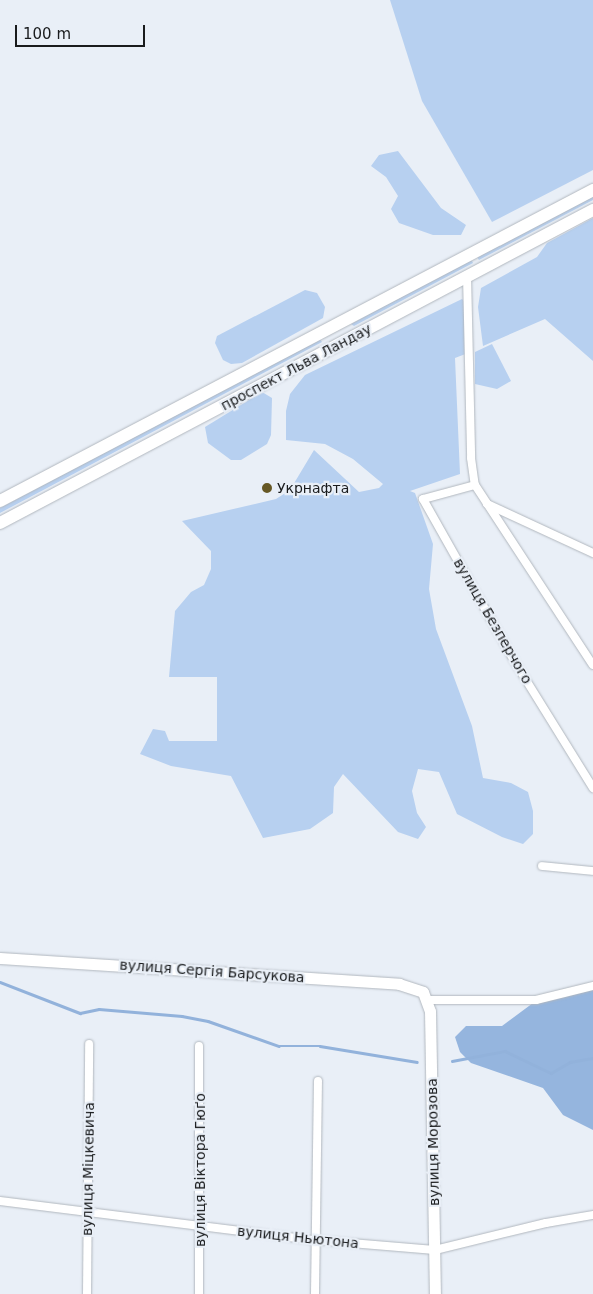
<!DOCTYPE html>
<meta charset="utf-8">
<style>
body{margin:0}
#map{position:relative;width:593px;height:1294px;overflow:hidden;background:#e9eff7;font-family:"DejaVu Sans",sans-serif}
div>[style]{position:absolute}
.green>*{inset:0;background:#b7d0f0}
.forest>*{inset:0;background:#95b5de}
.stream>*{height:2.5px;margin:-1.25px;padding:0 1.25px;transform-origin:1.25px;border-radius:1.25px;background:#92b2db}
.roads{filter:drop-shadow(0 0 1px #b1b7be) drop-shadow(0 0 1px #b1b7be)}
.minor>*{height:8px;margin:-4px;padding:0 4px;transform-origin:4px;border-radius:4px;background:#fff}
.secondary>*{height:11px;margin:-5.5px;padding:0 5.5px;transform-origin:5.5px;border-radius:5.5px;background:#fff}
.primary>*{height:12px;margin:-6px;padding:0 6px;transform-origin:6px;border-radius:6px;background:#fff}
.dots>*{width:14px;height:14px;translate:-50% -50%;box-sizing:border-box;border:2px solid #e9eff7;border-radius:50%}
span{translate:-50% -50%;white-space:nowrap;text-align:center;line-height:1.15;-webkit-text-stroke:4.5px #e9eff7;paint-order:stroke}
.street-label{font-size:14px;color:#191b1d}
.poi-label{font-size:14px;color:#191b1d}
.left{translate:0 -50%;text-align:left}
.scale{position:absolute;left:15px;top:25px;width:130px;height:22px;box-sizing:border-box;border:2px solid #191b1d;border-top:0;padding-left:6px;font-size:15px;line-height:18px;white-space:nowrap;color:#191b1d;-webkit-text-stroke:4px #e9eff7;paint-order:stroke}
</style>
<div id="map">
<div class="green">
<div style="clip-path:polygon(390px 0,593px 0,593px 170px,492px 222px,422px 101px)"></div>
<div style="clip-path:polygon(398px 151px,441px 208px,466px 225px,461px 235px,433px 235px,399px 223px,391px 209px,398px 196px,386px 177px,371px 166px,379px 155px)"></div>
<div style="clip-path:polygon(593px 195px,593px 200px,479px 260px,477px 257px)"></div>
<div style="clip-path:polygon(593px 218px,593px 361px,545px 319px,483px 346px,478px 307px,481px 288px,537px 257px,547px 243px)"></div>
<div style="clip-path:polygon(471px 259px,473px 263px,354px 326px,351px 324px)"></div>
<div style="clip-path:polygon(305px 290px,317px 293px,325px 307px,323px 318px,242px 363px,231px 364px,223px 360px,215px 343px,217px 336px)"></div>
<div style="clip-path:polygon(462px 299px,467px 304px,468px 353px,455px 358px,460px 474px,410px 491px,415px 493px,433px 544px,429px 589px,436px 629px,472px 726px,483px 778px,511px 783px,528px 792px,533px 811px,533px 834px,523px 844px,502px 837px,457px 814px,439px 772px,418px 769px,412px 791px,417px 813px,426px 827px,418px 839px,398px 832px,343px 774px,334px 787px,333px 813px,310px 829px,263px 838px,231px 776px,171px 766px,140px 754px,153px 729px,165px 731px,169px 741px,217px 741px,217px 677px,169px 677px,175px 611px,191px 592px,204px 585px,211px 569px,211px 551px,182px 521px,276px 499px,290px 490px,314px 450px,359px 492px,379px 488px,383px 484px,353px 459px,325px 444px,286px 440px,286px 411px,290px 394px,305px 375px)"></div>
<div style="clip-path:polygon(320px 339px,322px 342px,0 513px,0 508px)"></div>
<div style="clip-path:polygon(492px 344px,511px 381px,497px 389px,475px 384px,475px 352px)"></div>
<div style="clip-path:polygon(262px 392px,272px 398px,271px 435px,267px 444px,241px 460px,231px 460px,208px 443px,205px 427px)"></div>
</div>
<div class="forest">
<div style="clip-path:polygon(593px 986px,593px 1130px,563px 1115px,543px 1088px,471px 1063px,460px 1052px,455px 1037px,466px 1026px,502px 1026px,533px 1003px)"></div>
</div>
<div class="stream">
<div style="left:0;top:982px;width:86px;rotate:21.2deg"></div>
<div style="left:80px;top:1013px;width:19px;rotate:-12deg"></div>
<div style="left:99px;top:1009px;width:83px;rotate:4.8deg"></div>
<div style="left:182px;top:1016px;width:26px;rotate:11deg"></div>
<div style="left:208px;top:1021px;width:75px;rotate:19.4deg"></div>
<div style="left:279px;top:1046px;width:41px"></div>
<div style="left:320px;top:1046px;width:98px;rotate:9.4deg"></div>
<div style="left:452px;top:1061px;width:54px;rotate:-10.7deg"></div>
<div style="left:505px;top:1051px;width:51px;rotate:25.6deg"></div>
<div style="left:551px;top:1073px;width:22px;rotate:-30deg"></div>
<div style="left:570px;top:1062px;width:23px;rotate:-10deg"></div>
</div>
<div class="roads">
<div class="minor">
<div style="left:467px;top:275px;width:183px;rotate:88.7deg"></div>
<div style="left:471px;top:458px;width:27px;rotate:82deg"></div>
<div style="left:475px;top:485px;width:215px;rotate:56.8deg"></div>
<div style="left:475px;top:485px;width:54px;rotate:164.9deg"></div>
<div style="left:423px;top:499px;width:184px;rotate:60.6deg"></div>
<div style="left:513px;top:659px;width:152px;rotate:58.2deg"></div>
<div style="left:487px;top:504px;width:117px;rotate:24.8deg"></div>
<div style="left:542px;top:866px;width:51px;rotate:5.6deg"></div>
<div style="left:428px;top:1000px;width:108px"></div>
<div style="left:536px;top:1000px;width:59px;rotate:-13.8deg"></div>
<div style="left:0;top:1201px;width:317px;rotate:7.1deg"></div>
<div style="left:315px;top:1240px;width:120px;rotate:4.8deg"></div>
<div style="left:435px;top:1250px;width:114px;rotate:-13.7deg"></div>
<div style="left:546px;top:1223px;width:48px;rotate:-9.7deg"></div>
<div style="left:87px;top:1294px;width:250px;rotate:-89.5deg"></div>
<div style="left:199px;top:1294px;width:248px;rotate:-90deg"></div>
<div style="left:315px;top:1294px;width:213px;rotate:-89.2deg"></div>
</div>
<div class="secondary">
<div style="left:0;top:958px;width:400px;rotate:3.7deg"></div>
<div style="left:399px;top:984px;width:25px;rotate:18deg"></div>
<div style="left:423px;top:992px;width:20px;rotate:70deg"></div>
<div style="left:430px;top:1011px;width:283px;rotate:89deg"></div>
</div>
<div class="primary">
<div style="left:0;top:501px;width:670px;rotate:-27.67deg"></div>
<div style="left:0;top:523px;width:671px;rotate:-27.83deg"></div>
</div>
</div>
<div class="dots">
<div style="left:267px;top:488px;background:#665825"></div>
</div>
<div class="street-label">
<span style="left:296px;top:367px;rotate:-28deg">проспект Льва Ландау</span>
<span style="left:493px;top:621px;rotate:60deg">вулиця Безперчого</span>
<span style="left:212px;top:971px;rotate:4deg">вулиця Сергія Барсукова</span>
<span style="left:433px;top:1142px;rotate:-91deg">вулиця Морозова</span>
<span style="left:88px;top:1169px;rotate:-89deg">вулиця Міцкевича</span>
<span style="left:200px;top:1170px;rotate:-90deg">вулиця Віктора Гюґо</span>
<span style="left:298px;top:1237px;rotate:6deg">вулиця Ньютона</span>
</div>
<div class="poi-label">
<span class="left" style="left:277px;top:488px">Укрнафта</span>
</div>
<div class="scale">100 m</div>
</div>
